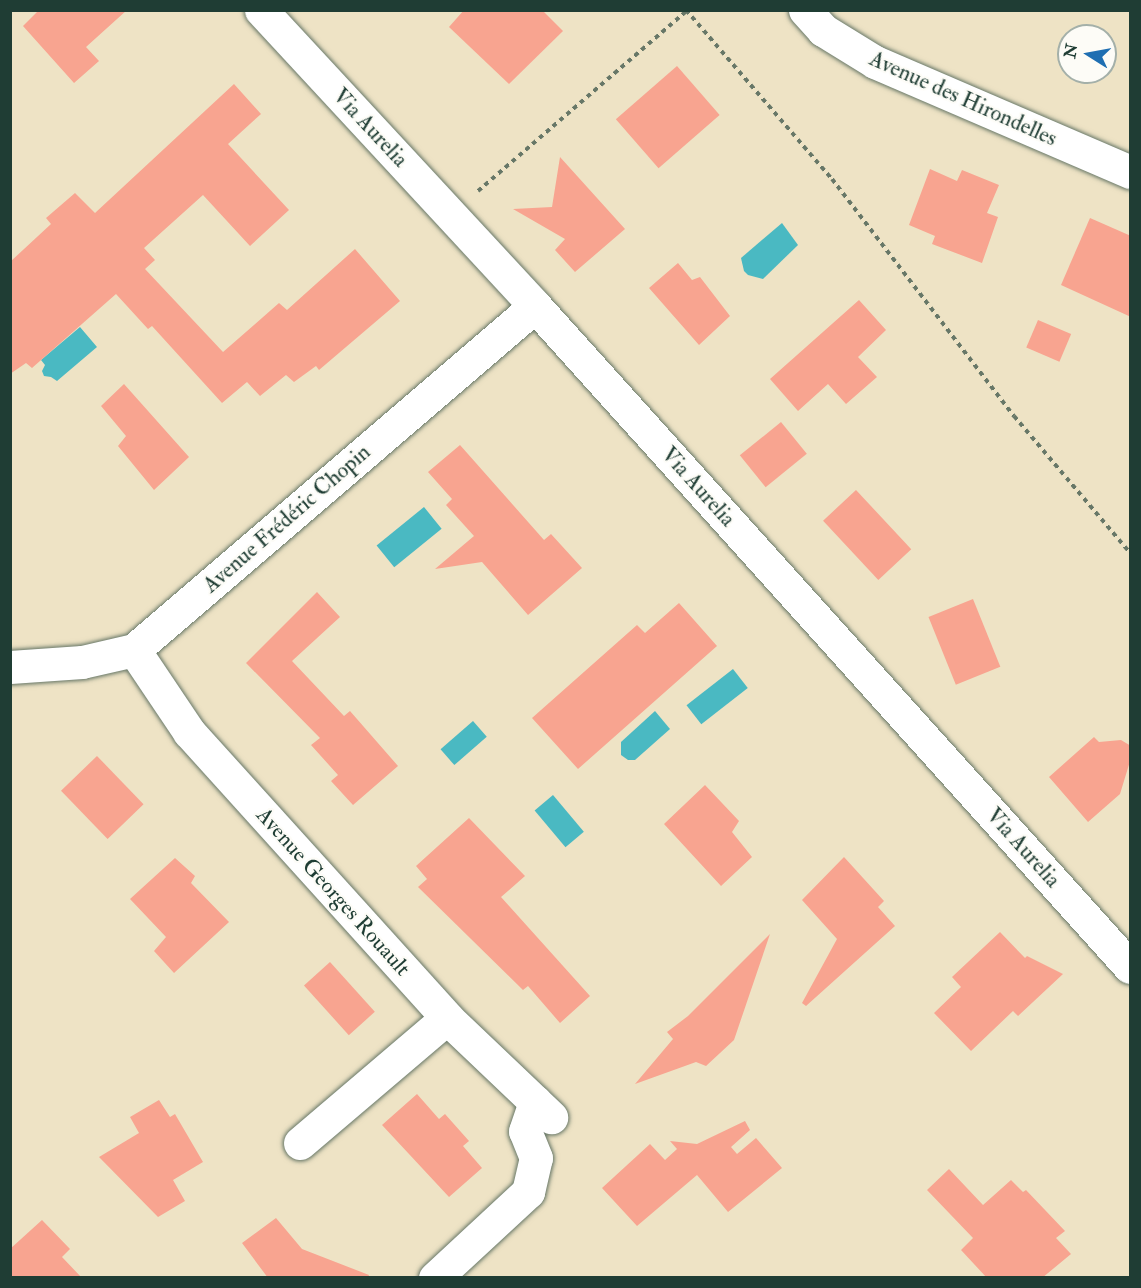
<!DOCTYPE html>
<meta charset="utf-8">
<style>
body{margin:0}
#map{position:relative;width:1141px;height:1288px;overflow:hidden;background:#eee3c5;font-family:"IM FELL Double Pica",serif}
div>[style]{position:absolute}
.water>*{inset:0;background:#4ab9c2;transform-origin:0 0}
.building>*{inset:0;background:#f8a490;transform-origin:0 0}
.path>*{height:4px;margin-top:-2px;transform-origin:0;background:repeating-linear-gradient(90deg,#677767 0 4.5px,transparent 0 9px)}
.roads{filter:drop-shadow(0 0 2px #677767) drop-shadow(0 0 2px #677767)}
.minor>*{height:33px;margin:-16.5px;padding:0 16.5px;transform-origin:16.5px;border-radius:16.5px;background:#fff}
span{translate:-50% -50%;white-space:nowrap;text-align:center;line-height:1.15;-webkit-text-stroke:4.5px #fdfcf7;paint-order:stroke}
.street-label{font-size:22px;color:#1f3d34}
.frame{position:absolute;inset:0;border:12px solid #1f3d34;pointer-events:none}
.north{position:absolute;left:1057px;top:24px;width:60px;height:60px;box-sizing:border-box;background:#fdfcf7;border:2px solid #a4b0a9;border-radius:50%;rotate:281deg;font-size:16px;font-weight:700;line-height:24px;text-align:center;color:#1f3d34}
.north::after{content:'';display:block;margin:auto;width:21px;height:27px;background:#1f6fb2;clip-path:polygon(50% 0,100% 100%,50% 72%,0 100%)}
</style>
<div id="map">
<div class="water">
<div style="clip-path:polygon(782px 223px,798px 245px,763px 279px,748px 275px,744px 271px,741px 258px)"></div>
<div style="clip-path:polygon(80px 327px,97px 347px,57px 381px,51px 377px,44px 376px,42px 371px,45px 365px,41px 360px)"></div>
<div style="left:424px;top:507px;width:28px;height:61px;rotate:51deg"></div>
<div style="left:733px;top:669px;width:24px;height:59px;rotate:52deg"></div>
<div style="clip-path:polygon(655px 711px,670px 729px,635px 760px,628px 760px,621px 755px,621px 742px)"></div>
<div style="left:473px;top:721px;width:21px;height:43px;rotate:49deg"></div>
<div style="left:553px;top:795px;width:48px;height:24px;rotate:50deg"></div>
</div>
<div class="building">
<div style="clip-path:polygon(39px 10px,127px 10px,86px 47px,99px 61px,74px 83px,23px 26px)"></div>
<div style="clip-path:polygon(464px 10px,542px 10px,563px 31px,509px 84px,449px 27px)"></div>
<div style="left:677px;top:66px;width:65px;height:81px;rotate:49deg"></div>
<div style="clip-path:polygon(234px 84px,261px 114px,228px 144px,289px 210px,250px 246px,203px 195px,144px 248px,155px 260px,145px 269px,223px 352px,279px 303px,287px 310px,355px 249px,400px 301px,319px 370px,316px 366px,294px 382px,286px 375px,260px 396px,247px 382px,222px 403px,152px 326px,148px 329px,116px 294px,32px 368px,26px 363px,10px 374px,10px 262px,51px 224px,46px 218px,75px 193px,95px 213px)"></div>
<div style="clip-path:polygon(560px 157px,625px 229px,575px 272px,555px 250px,565px 239px,513px 209px,552px 207px)"></div>
<div style="clip-path:polygon(930px 169px,957px 181px,962px 170px,999px 185px,987px 213px,998px 217px,982px 263px,932px 244px,935px 236px,909px 225px)"></div>
<div style="clip-path:polygon(1090px 218px,1131px 236px,1131px 317px,1061px 285px)"></div>
<div style="clip-path:polygon(678px 263px,692px 280px,700px 277px,730px 316px,699px 345px,649px 288px)"></div>
<div style="clip-path:polygon(859px 300px,886px 330px,858px 357px,877px 377px,846px 404px,828px 384px,798px 411px,770px 379px)"></div>
<div style="left:1038px;top:320px;width:36px;height:30px;rotate:23deg"></div>
<div style="clip-path:polygon(124px 384px,189px 457px,154px 490px,118px 446px,126px 436px,101px 406px)"></div>
<div style="left:781px;top:422px;width:41px;height:53px;rotate:51deg"></div>
<div style="clip-path:polygon(460px 445px,544px 540px,551px 534px,582px 568px,528px 615px,482px 562px,435px 569px,474px 536px,446px 505px,452px 499px,428px 472px)"></div>
<div style="left:856px;top:490px;width:81px;height:45px;rotate:47deg"></div>
<div style="clip-path:polygon(317px 592px,340px 617px,292px 661px,344px 716px,350px 711px,398px 766px,353px 805px,331px 781px,338px 775px,311px 745px,320px 738px,246px 663px)"></div>
<div style="left:973px;top:599px;width:73px;height:48px;rotate:68deg"></div>
<div style="clip-path:polygon(679px 603px,717px 646px,578px 769px,532px 718px,637px 625px,645px 633px)"></div>
<div style="clip-path:polygon(1094px 737px,1099px 742px,1121px 740px,1131px 746px,1131px 758px,1120px 794px,1088px 822px,1049px 777px)"></div>
<div style="left:97px;top:756px;width:67px;height:50px;rotate:46deg"></div>
<div style="clip-path:polygon(705px 785px,739px 821px,732px 832px,752px 857px,721px 886px,664px 824px)"></div>
<div style="clip-path:polygon(469px 818px,525px 876px,501px 897px,590px 996px,560px 1023px,528px 986px,523px 990px,418px 887px,427px 879px,416px 866px)"></div>
<div style="clip-path:polygon(844px 857px,884px 901px,878px 907px,895px 926px,806px 1006px,802px 1003px,837px 939px,802px 900px)"></div>
<div style="clip-path:polygon(175px 858px,195px 876px,191px 883px,229px 922px,174px 973px,154px 951px,166px 937px,130px 899px)"></div>
<div style="clip-path:polygon(1000px 932px,1025px 958px,1027px 956px,1063px 974px,1018px 1016px,1013px 1011px,971px 1051px,934px 1013px,961px 987px,952px 977px)"></div>
<div style="clip-path:polygon(770px 934px,734px 1040px,706px 1066px,696px 1062px,635px 1084px,673px 1039px,667px 1032px,688px 1016px)"></div>
<div style="left:330px;top:962px;width:67px;height:35px;rotate:48deg"></div>
<div style="clip-path:polygon(417px 1094px,439px 1119px,445px 1114px,469px 1141px,463px 1146px,482px 1168px,449px 1197px,382px 1125px)"></div>
<div style="clip-path:polygon(159px 1100px,170px 1117px,175px 1114px,203px 1162px,173px 1180px,185px 1201px,158px 1217px,99px 1157px,139px 1133px,130px 1117px)"></div>
<div style="clip-path:polygon(745px 1121px,750px 1130px,731px 1147px,737px 1154px,756px 1138px,782px 1168px,728px 1212px,697px 1175px,637px 1226px,602px 1188px,650px 1144px,665px 1160px,677px 1149px,670px 1141px,697px 1144px)"></div>
<div style="clip-path:polygon(949px 1169px,983px 1205px,1011px 1180px,1023px 1192px,1026px 1190px,1065px 1231px,1056px 1238px,1071px 1254px,1042px 1278px,987px 1278px,961px 1250px,973px 1238px,927px 1190px)"></div>
<div style="clip-path:polygon(276px 1218px,302px 1249px,369px 1275px,368px 1278px,268px 1278px,242px 1243px)"></div>
<div style="clip-path:polygon(42px 1220px,70px 1249px,62px 1257px,82px 1278px,10px 1278px,10px 1249px)"></div>
</div>
<div class="path">
<div style="left:686px;top:10px;width:223px;rotate:49.2deg"></div>
<div style="left:832px;top:179px;width:299px;rotate:52.5deg"></div>
<div style="left:1014px;top:416px;width:180px;rotate:49.7deg"></div>
<div style="left:478px;top:191px;width:277px;rotate:-40.8deg"></div>
</div>
<div class="roads">
<div class="minor">
<div style="left:261px;top:10px;width:403px;rotate:47.2deg"></div>
<div style="left:535px;top:306px;width:889px;rotate:48.01deg"></div>
<div style="left:805px;top:10px;width:27px;rotate:48deg"></div>
<div style="left:823px;top:30px;width:61px;rotate:31.6deg"></div>
<div style="left:875px;top:62px;width:278px;rotate:23.3deg"></div>
<div style="left:134px;top:650px;width:99px;rotate:56.1deg"></div>
<div style="left:189px;top:732px;width:385px;rotate:47.9deg"></div>
<div style="left:447px;top:1018px;width:144px;rotate:43.6deg"></div>
<div style="left:10px;top:667px;width:72px;rotate:-4deg"></div>
<div style="left:82px;top:662px;width:53px;rotate:-13deg"></div>
<div style="left:134px;top:650px;width:528px;rotate:-40.62deg"></div>
<div style="left:300px;top:1143px;width:193px;rotate:-40.4deg"></div>
<div style="left:435px;top:1278px;width:127px;rotate:-42.8deg"></div>
<div style="left:528px;top:1192px;width:35px;rotate:-77deg"></div>
<div style="left:536px;top:1158px;width:29px;rotate:-112deg"></div>
<div style="left:525px;top:1131px;width:31px;rotate:-71deg"></div>
</div>
</div>
<div class="street-label">
<span style="left:963px;top:99px;rotate:24deg">Avenue des Hirondelles</span>
<span style="left:370px;top:128px;rotate:47deg">Via Aurelia</span>
<span style="left:698px;top:487px;rotate:48deg">Via Aurelia</span>
<span style="left:287px;top:519px;rotate:-41deg">Avenue Frédéric Chopin</span>
<span style="left:1023px;top:848px;rotate:48deg">Via Aurelia</span>
<span style="left:333px;top:892px;rotate:48deg">Avenue Georges Rouault</span>
</div>
<div class="frame"></div>
<div class="north">N</div>
</div>
